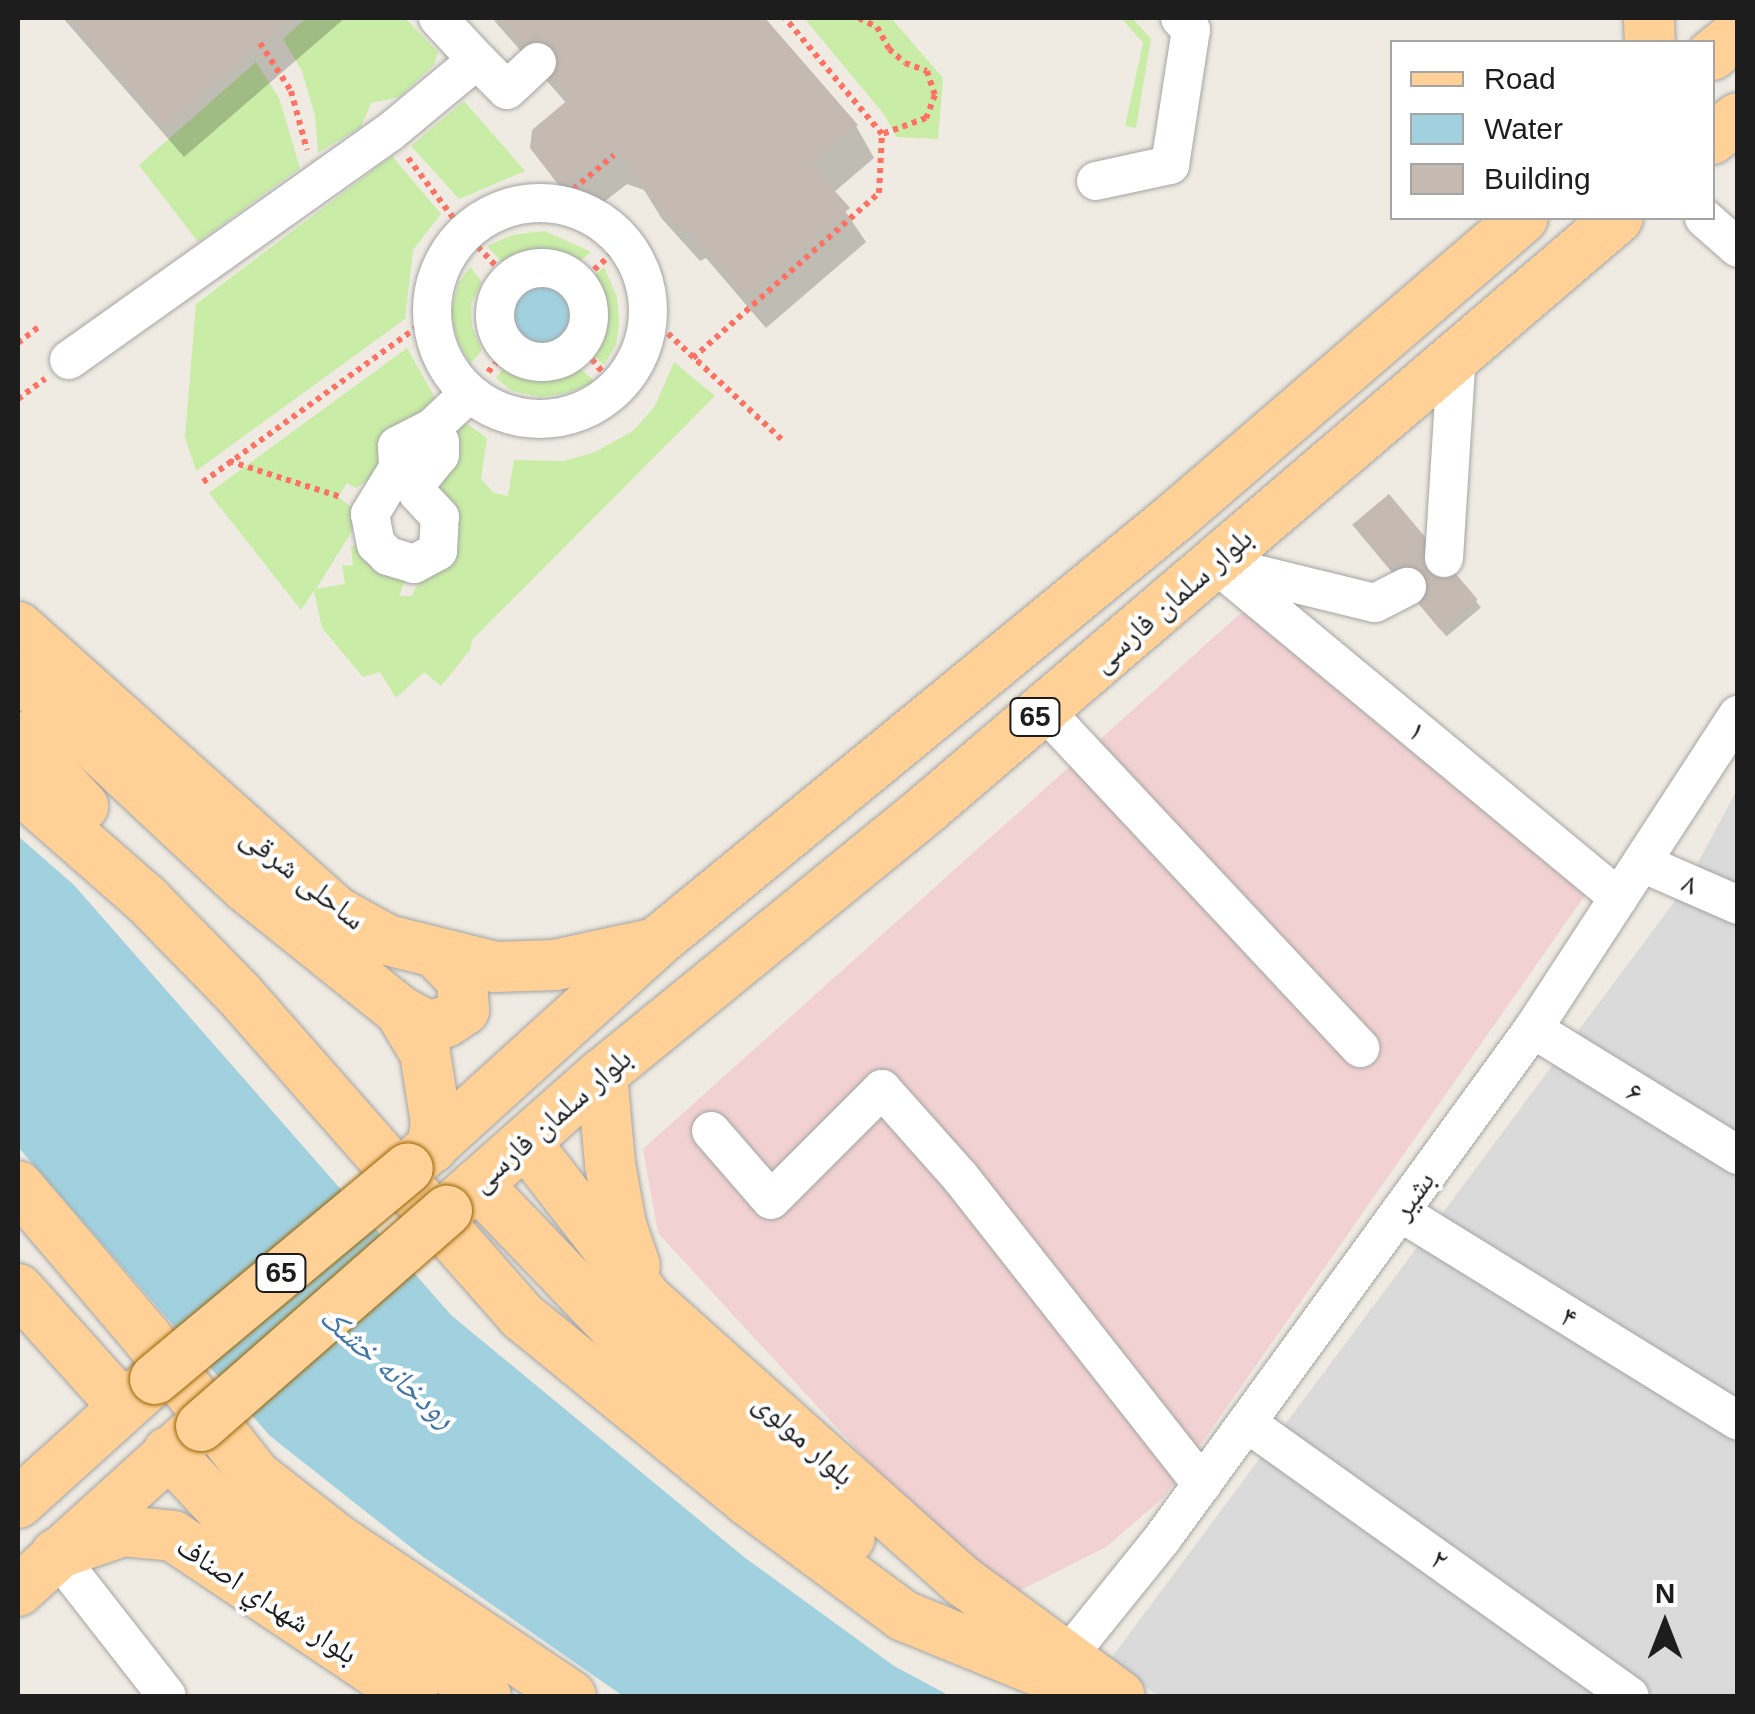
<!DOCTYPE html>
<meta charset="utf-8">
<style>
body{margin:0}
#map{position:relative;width:1755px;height:1714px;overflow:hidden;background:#efebe2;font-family:Helvetica,"Noto Naskh Arabic",sans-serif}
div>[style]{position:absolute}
.residential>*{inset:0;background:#dbdada}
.commercial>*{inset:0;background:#f1d1d1}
.grass>*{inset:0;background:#c9eca6}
.water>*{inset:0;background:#a1d1df}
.round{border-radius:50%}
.shadow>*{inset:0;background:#0003;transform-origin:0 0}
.building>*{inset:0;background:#c4bab2;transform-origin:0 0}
.path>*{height:6px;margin-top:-3px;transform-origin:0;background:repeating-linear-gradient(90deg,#ff7163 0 5px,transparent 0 10px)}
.roads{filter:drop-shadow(0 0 2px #a4a4a4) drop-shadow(0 0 2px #a4a4a4)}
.minor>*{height:38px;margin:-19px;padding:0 19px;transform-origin:19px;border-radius:19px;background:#fff}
.minor>.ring{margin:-19px;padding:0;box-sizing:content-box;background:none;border:38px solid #fff;border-radius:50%}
.major>*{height:50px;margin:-25px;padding:0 25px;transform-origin:25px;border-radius:25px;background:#ffd197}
.bridges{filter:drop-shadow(0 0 2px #966300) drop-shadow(0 0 2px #966300)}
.major-bridge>*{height:50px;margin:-25px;padding:0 25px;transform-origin:25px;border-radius:25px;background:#ffd197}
span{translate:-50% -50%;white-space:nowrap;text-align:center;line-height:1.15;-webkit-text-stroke:8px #fff;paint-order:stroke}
.shield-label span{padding:2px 8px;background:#fff;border:2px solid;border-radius:8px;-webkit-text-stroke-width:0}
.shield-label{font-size:28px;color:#1d1d1d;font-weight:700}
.street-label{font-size:30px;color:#1d1d1d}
.water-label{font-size:32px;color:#4377a8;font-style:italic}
.frame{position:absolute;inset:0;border:20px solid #1d1d1d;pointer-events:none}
.legend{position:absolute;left:1390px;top:40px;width:325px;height:180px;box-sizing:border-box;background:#fff;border:2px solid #a5a5a5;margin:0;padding:12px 18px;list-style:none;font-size:30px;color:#1d1d1d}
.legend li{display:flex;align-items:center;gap:20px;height:50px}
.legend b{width:50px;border:2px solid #a5a5a5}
.north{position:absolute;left:1615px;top:1574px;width:100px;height:100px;-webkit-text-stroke:8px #fff;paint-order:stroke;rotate:0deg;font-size:28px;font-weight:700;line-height:40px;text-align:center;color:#1d1d1d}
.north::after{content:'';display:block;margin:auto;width:35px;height:45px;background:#1d1d1d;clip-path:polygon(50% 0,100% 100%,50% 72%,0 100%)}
</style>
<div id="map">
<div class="residential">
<div style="clip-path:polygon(1737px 790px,1737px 1696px,1158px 1696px,1109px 1661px,1683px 890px)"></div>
</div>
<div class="commercial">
<div style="clip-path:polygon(1251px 604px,1590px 888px,1164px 1497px,1106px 1547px,1017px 1592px,939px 1539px,658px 1233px,643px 1149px)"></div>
</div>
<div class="grass">
<div style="clip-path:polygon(306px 18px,405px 18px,438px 52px,434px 65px,399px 97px,371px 103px,361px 127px,318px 153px,315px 116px,302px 71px,283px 39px)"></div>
<div style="clip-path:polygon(804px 18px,891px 18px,943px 78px,938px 139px,897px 137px,883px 113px)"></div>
<div style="clip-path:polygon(1121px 18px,1132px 18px,1151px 39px,1136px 128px,1125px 126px,1143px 43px)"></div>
<div style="clip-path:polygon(256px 62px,279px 98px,300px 168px,198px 242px,139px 165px)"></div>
<div style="clip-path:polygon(464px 101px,525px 171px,459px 199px,411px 146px)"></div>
<div style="clip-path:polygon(392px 156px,441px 214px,413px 250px,405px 319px,196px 471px,185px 437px,196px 304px)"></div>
<div style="clip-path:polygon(545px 231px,591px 252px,575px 265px,543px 254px,501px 261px,487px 246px,512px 235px)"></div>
<div style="clip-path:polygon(470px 267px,482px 282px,471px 304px,472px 327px,482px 350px,470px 364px,457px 339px,451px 312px,458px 284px)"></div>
<div style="clip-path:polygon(604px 267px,617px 297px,619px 323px,616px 345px,604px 365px,589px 351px,598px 324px,596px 303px,586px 282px)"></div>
<div style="clip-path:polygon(407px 348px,438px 403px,374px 489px,366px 481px,356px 488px,347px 483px,338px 497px,362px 515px,316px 589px,345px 584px,342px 565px,353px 566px,351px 547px,366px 541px,408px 573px,399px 596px,412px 596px,424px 570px,427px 492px,457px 417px,487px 438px,481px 479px,494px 493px,508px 496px,514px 460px,564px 461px,595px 452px,633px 431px,655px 406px,674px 362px,715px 396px,472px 640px,470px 650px,441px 686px,424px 672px,396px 698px,380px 672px,363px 677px,322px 628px,314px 591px,301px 610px,209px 493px)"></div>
<div style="clip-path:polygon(508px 362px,530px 376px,553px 377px,579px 367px,595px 382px,568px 393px,541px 397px,512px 391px,496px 378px)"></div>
</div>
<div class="water">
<div class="round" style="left:508px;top:282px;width:66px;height:66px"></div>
<div style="clip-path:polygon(18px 836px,74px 885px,451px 1315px,744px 1557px,894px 1666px,950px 1696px,623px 1696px,422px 1556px,270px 1436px,18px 1147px)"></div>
</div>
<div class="shadow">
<div style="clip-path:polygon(63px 18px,345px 18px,184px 157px)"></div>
<div style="clip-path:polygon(492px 18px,761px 18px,856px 126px,874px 158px,833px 193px,866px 242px,766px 328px,706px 258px,700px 261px,662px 219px,644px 190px,627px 184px,582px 219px,532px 147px,567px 104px)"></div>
<div style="left:1389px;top:498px;width:143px;height:45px;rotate:50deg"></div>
</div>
<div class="building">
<div style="clip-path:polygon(70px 18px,290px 18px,164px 126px)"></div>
<div style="clip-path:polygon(499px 18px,765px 18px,858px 125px,811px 164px,850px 208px,747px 297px,686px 227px,680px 230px,641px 186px,622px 158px,608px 152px,561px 188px,530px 148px,532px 130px,569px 99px)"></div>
<div style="left:1389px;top:494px;width:138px;height:48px;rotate:50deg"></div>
</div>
<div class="path">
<div style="left:859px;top:18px;width:20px;rotate:27deg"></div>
<div style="left:877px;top:27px;width:25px;rotate:61deg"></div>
<div style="left:889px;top:49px;width:21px;rotate:41deg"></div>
<div style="left:905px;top:63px;width:23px;rotate:20deg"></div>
<div style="left:927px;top:71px;width:25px;rotate:72deg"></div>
<div style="left:935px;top:95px;width:25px;rotate:111deg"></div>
<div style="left:926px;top:118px;width:47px;rotate:160deg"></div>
<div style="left:260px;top:43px;width:57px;rotate:57.1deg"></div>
<div style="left:291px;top:91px;width:61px;rotate:74.8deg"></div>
<div style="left:408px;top:158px;width:93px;rotate:52.9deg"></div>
<div style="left:464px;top:232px;width:66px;rotate:46.8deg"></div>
<div style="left:558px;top:202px;width:73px;rotate:-40deg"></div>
<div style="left:579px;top:283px;width:60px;rotate:-41.6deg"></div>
<div style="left:646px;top:313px;width:185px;rotate:43deg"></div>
<div style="left:18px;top:343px;width:29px;rotate:-38deg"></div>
<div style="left:579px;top:344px;width:56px;rotate:50.1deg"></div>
<div style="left:693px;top:358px;width:249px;rotate:-41.6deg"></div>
<div style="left:879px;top:193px;width:59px;rotate:-87.1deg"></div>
<div style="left:882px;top:134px;width:151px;rotate:-129.9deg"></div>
<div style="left:488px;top:372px;width:32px;rotate:-49deg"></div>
<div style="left:18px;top:399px;width:34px;rotate:-37deg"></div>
<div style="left:229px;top:461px;width:118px;rotate:17.8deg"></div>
<div style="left:203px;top:482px;width:283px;rotate:-35.9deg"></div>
</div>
<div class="roads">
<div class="minor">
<div style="left:438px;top:18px;width:57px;rotate:47.1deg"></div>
<div style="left:1096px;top:181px;width:76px;rotate:-12.2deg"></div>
<div style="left:1170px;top:165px;width:137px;rotate:-81.2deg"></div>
<div style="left:1191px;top:30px;width:16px;rotate:-133deg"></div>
<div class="ring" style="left:432px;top:203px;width:178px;height:178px"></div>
<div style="left:1704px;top:218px;width:45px;rotate:41.4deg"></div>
<div class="ring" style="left:495px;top:268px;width:56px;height:56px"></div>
<div style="left:69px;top:360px;width:392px;rotate:-35.4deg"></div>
<div style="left:389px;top:133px;width:114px;rotate:-39.7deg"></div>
<div style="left:477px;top:60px;width:42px;rotate:45deg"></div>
<div style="left:507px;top:90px;width:41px;rotate:-43deg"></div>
<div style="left:432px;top:428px;width:39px;rotate:153deg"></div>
<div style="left:397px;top:446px;width:22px;rotate:87deg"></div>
<div style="left:398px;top:468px;width:54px;rotate:121.3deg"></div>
<div style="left:370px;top:514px;width:31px;rotate:79deg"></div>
<div style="left:376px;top:544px;width:17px;rotate:45deg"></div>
<div style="left:388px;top:556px;width:27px;rotate:17deg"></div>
<div style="left:414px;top:564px;width:27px;rotate:-28deg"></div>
<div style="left:438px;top:551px;width:34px;rotate:-87deg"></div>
<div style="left:440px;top:517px;width:33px;rotate:-133deg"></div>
<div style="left:418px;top:493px;width:10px;rotate:-96deg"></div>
<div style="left:417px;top:483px;width:36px;rotate:-51deg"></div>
<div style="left:440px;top:455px;width:13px;rotate:-90deg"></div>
<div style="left:440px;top:442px;width:16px;rotate:-120deg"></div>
<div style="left:432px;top:428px;width:48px;rotate:-43.3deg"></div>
<div style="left:1444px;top:558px;width:205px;rotate:-86.4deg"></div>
<div style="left:1216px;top:564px;width:523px;rotate:39.65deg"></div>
<div style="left:1223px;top:566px;width:156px;rotate:13.7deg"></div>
<div style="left:1375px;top:603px;width:36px;rotate:-27deg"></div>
<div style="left:1044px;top:710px;width:463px;rotate:46.9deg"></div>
<div style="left:1642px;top:863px;width:105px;rotate:23.6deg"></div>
<div style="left:1533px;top:1029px;width:241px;rotate:31.6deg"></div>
<div style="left:711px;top:1131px;width:91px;rotate:49deg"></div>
<div style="left:771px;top:1200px;width:157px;rotate:-45deg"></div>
<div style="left:882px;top:1089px;width:119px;rotate:48.4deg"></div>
<div style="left:961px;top:1178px;width:390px;rotate:51.8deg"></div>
<div style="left:1400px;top:1212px;width:397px;rotate:31.7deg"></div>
<div style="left:1247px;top:1423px;width:470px;rotate:35.5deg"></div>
<div style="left:56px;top:1554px;width:180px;rotate:52deg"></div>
<div style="left:1066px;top:1658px;width:153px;rotate:-51.1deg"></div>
<div style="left:1162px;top:1539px;width:631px;rotate:-53.97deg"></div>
<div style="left:1533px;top:1029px;width:375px;rotate:-56.9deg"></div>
</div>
<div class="major">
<div style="left:1649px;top:18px;width:24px;rotate:88deg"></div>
<div style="left:1712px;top:55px;width:33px;rotate:-39deg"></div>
<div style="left:1712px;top:139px;width:33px;rotate:-39deg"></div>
<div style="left:18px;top:627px;width:428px;rotate:41.8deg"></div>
<div style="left:337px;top:912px;width:57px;rotate:29.2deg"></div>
<div style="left:387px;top:940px;width:111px;rotate:14deg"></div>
<div style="left:495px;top:967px;width:60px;rotate:-1.9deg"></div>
<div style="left:555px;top:965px;width:98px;rotate:-12.3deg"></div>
<div style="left:18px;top:674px;width:313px;rotate:43.1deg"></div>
<div style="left:247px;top:888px;width:196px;rotate:38.8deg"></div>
<div style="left:400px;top:1011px;width:49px;rotate:59.2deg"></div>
<div style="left:425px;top:1053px;width:71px;rotate:81.1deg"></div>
<div style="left:436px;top:1123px;width:25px;rotate:99deg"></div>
<div style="left:18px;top:737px;width:95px;rotate:46.7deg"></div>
<div style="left:18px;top:787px;width:169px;rotate:41.2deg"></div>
<div style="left:145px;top:898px;width:134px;rotate:45.6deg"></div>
<div style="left:239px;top:994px;width:430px;rotate:48.7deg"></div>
<div style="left:523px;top:1317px;width:289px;rotate:39.2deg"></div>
<div style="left:747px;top:1500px;width:195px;rotate:36.5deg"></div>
<div style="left:904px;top:1616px;width:166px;rotate:22.2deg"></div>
<div style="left:400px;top:1011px;width:32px;rotate:28deg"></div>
<div style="left:428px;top:1026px;width:18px;rotate:-13deg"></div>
<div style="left:446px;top:1022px;width:22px;rotate:-34deg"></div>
<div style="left:464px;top:1010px;width:30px;rotate:-94deg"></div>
<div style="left:462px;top:980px;width:36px;rotate:-134deg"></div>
<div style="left:602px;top:1074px;width:90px;rotate:84.9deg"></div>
<div style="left:610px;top:1164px;width:62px;rotate:79.8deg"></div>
<div style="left:621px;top:1225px;width:43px;rotate:71.1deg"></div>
<div style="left:526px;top:1143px;width:197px;rotate:52.2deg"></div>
<div style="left:647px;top:1299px;width:425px;rotate:41.8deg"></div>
<div style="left:964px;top:1582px;width:193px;rotate:36.2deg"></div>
<div style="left:408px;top:1168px;width:336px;rotate:-42.2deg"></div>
<div style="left:657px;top:942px;width:669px;rotate:-39.36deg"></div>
<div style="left:1174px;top:518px;width:460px;rotate:-40.7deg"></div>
<div style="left:477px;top:1184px;width:279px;rotate:46.2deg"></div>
<div style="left:670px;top:1385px;width:236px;rotate:40.4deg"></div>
<div style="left:18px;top:1186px;width:196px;rotate:49.6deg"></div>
<div style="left:145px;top:1335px;width:179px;rotate:51.8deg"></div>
<div style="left:256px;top:1476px;width:104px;rotate:38deg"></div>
<div style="left:338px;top:1540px;width:280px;rotate:33.8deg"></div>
<div style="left:447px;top:1211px;width:207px;rotate:-41.5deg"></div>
<div style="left:602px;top:1074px;width:422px;rotate:-39.2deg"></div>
<div style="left:929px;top:807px;width:906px;rotate:-40.53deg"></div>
<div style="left:18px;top:1289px;width:157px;rotate:48.1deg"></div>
<div style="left:168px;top:1452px;width:78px;rotate:47.1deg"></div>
<div style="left:221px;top:1509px;width:324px;rotate:35.2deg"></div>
<div style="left:18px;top:1503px;width:185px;rotate:-42.1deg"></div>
<div style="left:56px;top:1554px;width:71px;rotate:-18.9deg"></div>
<div style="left:123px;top:1531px;width:50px;rotate:5.7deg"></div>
<div style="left:173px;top:1536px;width:288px;rotate:33.8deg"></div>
<div style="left:18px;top:1591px;width:235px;rotate:-42.2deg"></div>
</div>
</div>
<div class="bridges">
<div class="major-bridge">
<div style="left:155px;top:1379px;width:329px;rotate:-39.8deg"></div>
<div style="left:201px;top:1426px;width:327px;rotate:-41.2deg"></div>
</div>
</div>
<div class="shield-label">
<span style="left:1035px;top:717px">65</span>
<span style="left:281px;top:1273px">65</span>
</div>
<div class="street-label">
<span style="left:1172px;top:600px;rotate:-41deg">بلوار سلمان فارسی</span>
<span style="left:1417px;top:731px;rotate:40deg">۱</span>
<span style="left:303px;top:878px;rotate:38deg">ساحلی شرقی</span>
<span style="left:1690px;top:884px;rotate:24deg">۸</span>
<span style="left:1635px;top:1092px;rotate:32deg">۶</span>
<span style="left:551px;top:1120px;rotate:-41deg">بلوار سلمان فارسی</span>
<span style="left:1413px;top:1195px;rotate:-54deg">بشیر</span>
<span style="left:1569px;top:1317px;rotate:32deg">۴</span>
<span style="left:804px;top:1439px;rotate:42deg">بلوار مولوی</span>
<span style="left:1439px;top:1560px;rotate:36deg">۲</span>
<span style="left:267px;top:1600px;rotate:33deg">بلوار شهداي اصناف</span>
</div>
<div class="water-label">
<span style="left:388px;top:1367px;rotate:41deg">رودخانه خشک</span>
</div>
<div class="frame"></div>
<ul class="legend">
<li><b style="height:12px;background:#ffd197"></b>Road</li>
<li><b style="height:28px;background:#a1d1df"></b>Water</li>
<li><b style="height:28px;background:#c4bab2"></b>Building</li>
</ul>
<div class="north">N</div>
</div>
